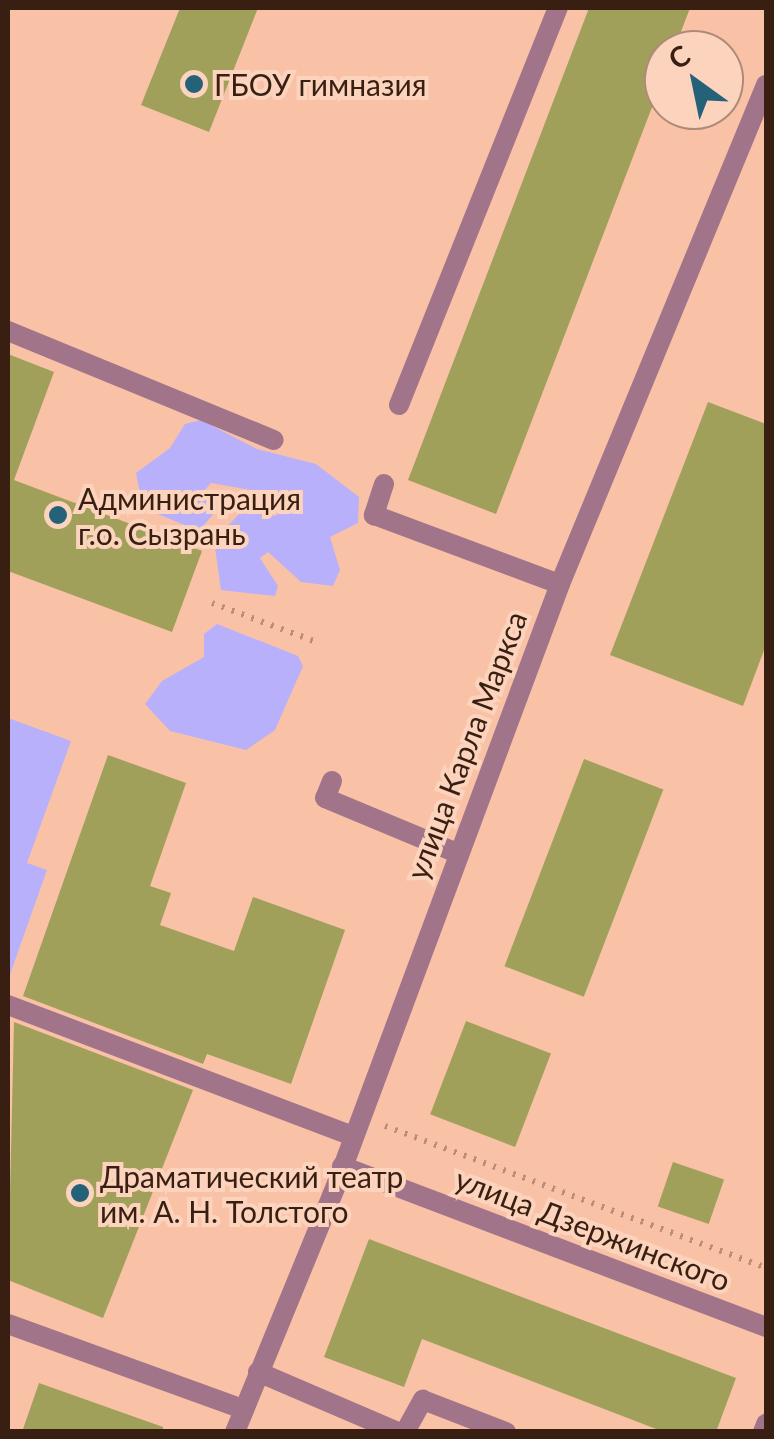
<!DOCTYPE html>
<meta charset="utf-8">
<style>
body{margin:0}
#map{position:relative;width:774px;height:1439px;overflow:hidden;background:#f9c2a6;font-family:Lato,sans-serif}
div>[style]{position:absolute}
.green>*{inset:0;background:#b8b0fb}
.building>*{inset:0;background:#a0a05b;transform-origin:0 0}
.path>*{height:6px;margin-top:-3px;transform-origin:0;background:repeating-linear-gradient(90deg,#bb8d76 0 2.5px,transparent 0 10.5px)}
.service>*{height:20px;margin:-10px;padding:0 10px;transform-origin:10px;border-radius:10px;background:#a2748a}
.minor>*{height:20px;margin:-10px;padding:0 10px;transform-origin:10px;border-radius:10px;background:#a2748a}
.tertiary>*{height:20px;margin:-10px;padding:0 10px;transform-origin:10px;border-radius:10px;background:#a2748a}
.dots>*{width:28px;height:28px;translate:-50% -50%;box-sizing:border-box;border:5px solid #fcd3bd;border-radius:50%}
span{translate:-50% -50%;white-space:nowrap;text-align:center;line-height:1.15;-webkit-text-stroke:8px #fcd3bd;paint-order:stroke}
.poi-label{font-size:30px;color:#381f11}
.left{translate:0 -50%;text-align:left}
.street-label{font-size:30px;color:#381f11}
.frame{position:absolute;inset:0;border:10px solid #381f11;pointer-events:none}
.north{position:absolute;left:644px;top:30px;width:100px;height:100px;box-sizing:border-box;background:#fcd3bd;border:2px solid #ae8b78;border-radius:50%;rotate:327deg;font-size:28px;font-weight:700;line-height:40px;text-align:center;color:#381f11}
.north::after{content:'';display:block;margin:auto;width:35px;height:45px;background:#26617a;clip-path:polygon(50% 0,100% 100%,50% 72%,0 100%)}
</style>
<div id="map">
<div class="green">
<div style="clip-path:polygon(201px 420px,257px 449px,316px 464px,359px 497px,358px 523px,330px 537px,340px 570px,333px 586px,301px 582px,268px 552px,260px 558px,278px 586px,275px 596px,221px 590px,214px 540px,244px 509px,276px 516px,281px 505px,262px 492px,211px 483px,203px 492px,214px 513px,199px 531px,143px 508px,136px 473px,170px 448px,185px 424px)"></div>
<div style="clip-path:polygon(217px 624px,298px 656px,303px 666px,275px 730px,246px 750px,170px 731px,145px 704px,162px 681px,204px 657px,204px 634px)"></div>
<div style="clip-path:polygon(8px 718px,71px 741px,27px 863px,47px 870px,8px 980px)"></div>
</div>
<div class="building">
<div style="clip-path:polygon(180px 8px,258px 8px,209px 132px,141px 105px)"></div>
<div style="clip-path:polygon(589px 8px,690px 8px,674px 50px,664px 50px,664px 76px,496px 514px,408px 480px)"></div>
<div style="clip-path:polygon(8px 354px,54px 372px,14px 480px,202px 551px,172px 632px,8px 571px)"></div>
<div style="clip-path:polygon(708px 402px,766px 424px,766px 645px,743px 706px,610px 655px)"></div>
<div style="clip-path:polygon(108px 755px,186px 783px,150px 886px,171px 893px,160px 925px,234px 951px,253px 897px,345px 930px,291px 1084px,207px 1054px,203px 1064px,23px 996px)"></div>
<div style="left:584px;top:759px;width:85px;height:222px;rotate:21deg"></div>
<div style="left:466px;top:1021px;width:91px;height:100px;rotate:21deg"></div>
<div style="clip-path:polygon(14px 1022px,193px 1090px,103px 1318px,8px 1280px)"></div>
<div style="left:673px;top:1162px;width:54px;height:47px;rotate:19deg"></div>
<div style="clip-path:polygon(369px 1239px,736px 1378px,716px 1432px,664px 1432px,422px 1339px,404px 1387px,324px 1357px)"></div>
<div style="clip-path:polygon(39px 1383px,163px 1427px,163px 1432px,22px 1432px)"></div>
</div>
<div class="path">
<div style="left:212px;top:603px;width:114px;rotate:20.5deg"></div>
<div style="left:385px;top:1126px;width:407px;rotate:20.4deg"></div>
</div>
<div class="service">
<div style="left:8px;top:331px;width:287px;rotate:22.3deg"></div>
<div style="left:399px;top:405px;width:428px;rotate:-68.2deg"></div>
<div style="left:384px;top:484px;width:33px;rotate:108deg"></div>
<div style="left:374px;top:515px;width:198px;rotate:20.4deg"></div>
<div style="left:332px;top:781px;width:18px;rotate:112deg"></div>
<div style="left:325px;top:798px;width:143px;rotate:22.6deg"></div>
<div style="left:8px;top:1005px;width:369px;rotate:20.8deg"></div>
<div style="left:8px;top:1324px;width:250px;rotate:19.9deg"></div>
<div style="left:258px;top:1372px;width:152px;rotate:23.2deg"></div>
<div style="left:405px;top:1432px;width:37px;rotate:-61deg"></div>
<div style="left:423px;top:1400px;width:89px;rotate:21.1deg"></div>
<div style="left:763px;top:1432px;width:9px;rotate:-69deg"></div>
</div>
<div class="minor">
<div style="left:342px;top:1166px;width:454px;rotate:20.8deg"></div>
</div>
<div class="tertiary">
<div style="left:235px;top:1432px;width:269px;rotate:-67.7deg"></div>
<div style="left:337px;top:1183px;width:639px;rotate:-69.58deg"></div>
<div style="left:560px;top:584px;width:540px;rotate:-67.57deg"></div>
</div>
<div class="dots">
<div style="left:194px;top:84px;background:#26617a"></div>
<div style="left:58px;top:515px;background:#26617a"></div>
<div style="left:80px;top:1193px;background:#26617a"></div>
</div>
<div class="poi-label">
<span class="left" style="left:214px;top:84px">ГБОУ гимназия</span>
<span class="left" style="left:78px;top:515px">Администрация<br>г.о. Сызрань</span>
<span class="left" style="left:100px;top:1193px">Драматический театр<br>им. А. Н. Толстого</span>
</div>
<div class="street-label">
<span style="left:466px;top:745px;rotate:-69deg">улица Карла Маркса</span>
<span style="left:593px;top:1229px;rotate:21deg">улица Дзержинского</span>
</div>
<div class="frame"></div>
<div class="north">С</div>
</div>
